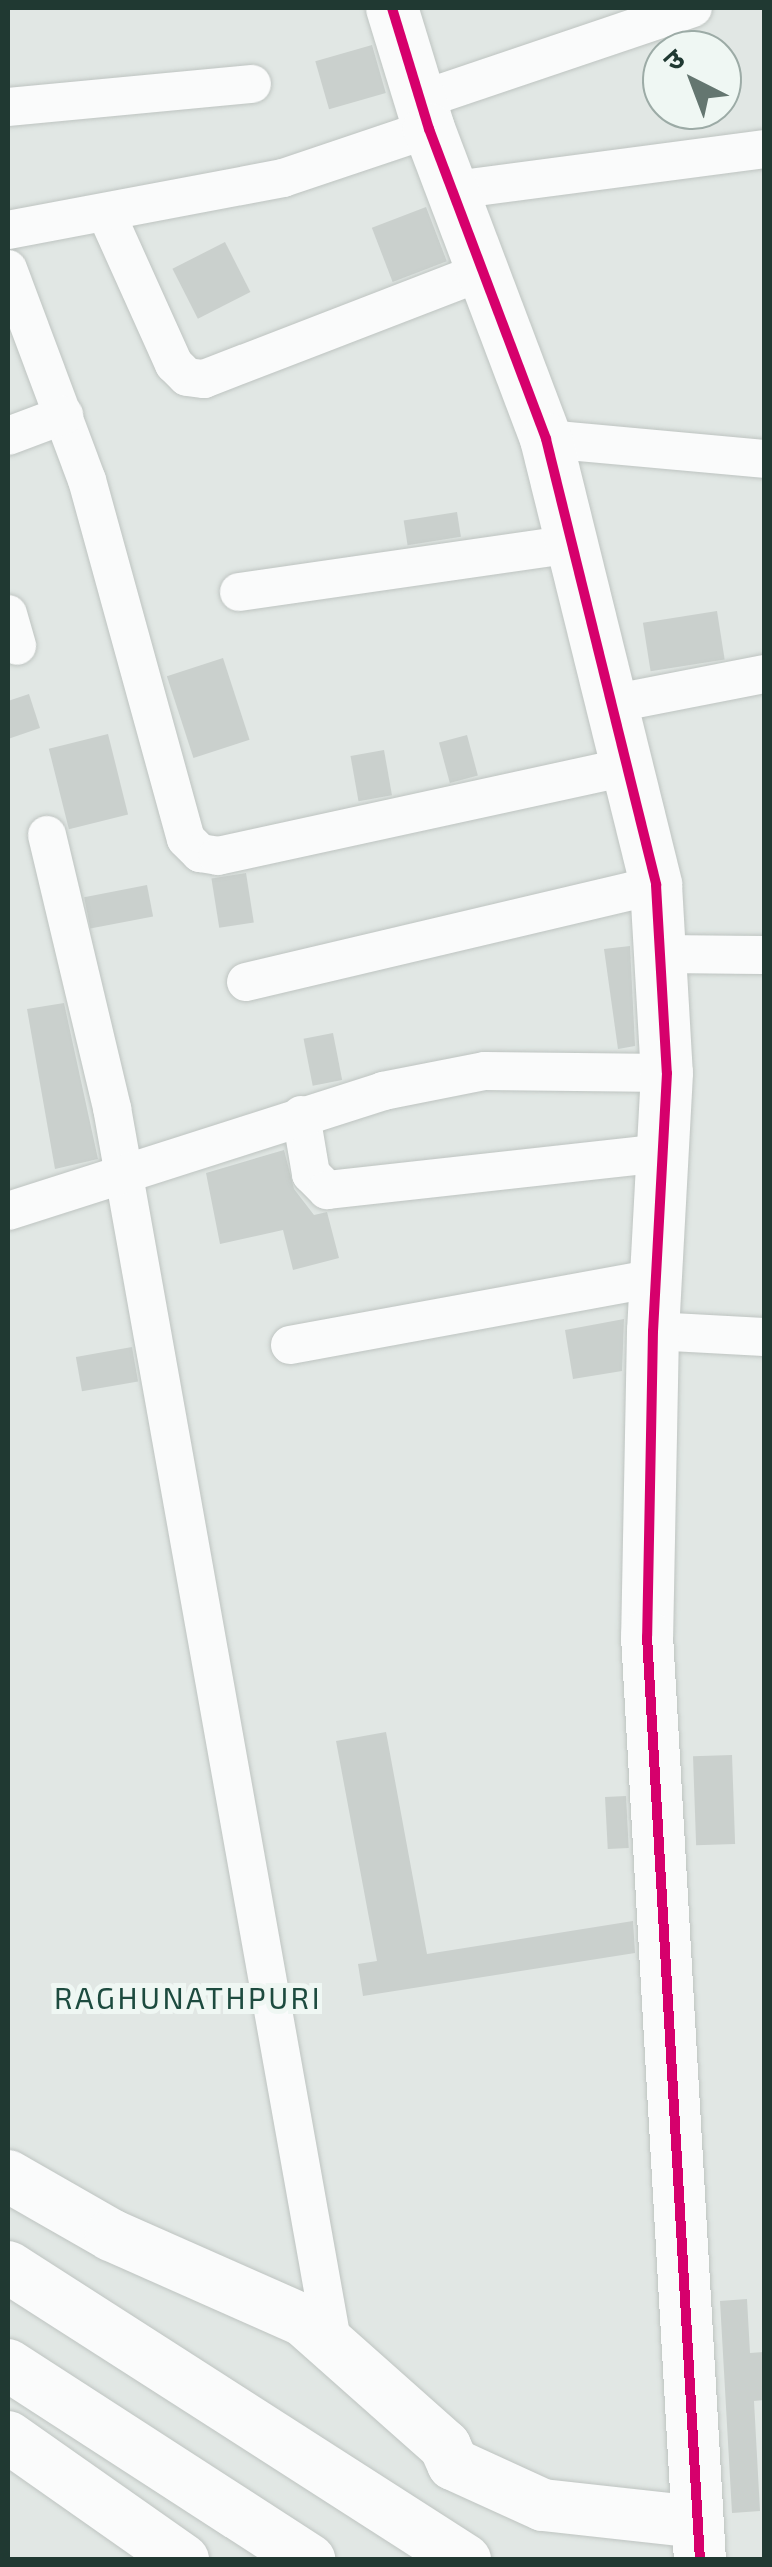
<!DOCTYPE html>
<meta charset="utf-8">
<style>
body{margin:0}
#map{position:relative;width:772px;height:2567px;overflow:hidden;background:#e1e7e4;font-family:"Exo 2","Noto Sans Devanagari",sans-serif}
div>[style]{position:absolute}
.building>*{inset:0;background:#cad0cd;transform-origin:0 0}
.roads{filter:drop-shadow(0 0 2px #bec4c1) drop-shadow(0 0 2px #bec4c1)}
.street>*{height:38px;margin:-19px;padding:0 19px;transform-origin:19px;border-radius:19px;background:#fafbfb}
.secondary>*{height:52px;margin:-26px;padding:0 26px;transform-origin:26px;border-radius:26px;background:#fafbfb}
.cycleway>*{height:10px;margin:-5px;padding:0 5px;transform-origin:5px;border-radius:5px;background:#d6006c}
span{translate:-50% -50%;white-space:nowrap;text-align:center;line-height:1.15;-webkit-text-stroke:10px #eff7f3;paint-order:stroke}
.neighbourhood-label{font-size:30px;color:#1d4b3f;letter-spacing:2.5px}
.frame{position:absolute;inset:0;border:10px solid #203932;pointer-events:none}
.north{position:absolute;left:642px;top:30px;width:100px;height:100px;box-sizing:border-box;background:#eff7f3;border:2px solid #9caba6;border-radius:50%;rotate:318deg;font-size:28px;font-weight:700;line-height:40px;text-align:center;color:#203932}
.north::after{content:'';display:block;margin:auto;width:35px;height:45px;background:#647670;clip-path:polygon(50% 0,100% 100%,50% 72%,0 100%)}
</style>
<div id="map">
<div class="building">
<div style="left:372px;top:45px;width:50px;height:59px;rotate:74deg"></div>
<div style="left:426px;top:207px;width:58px;height:58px;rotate:69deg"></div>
<div style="left:225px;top:242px;width:56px;height:59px;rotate:63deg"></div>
<div style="left:457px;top:512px;width:25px;height:54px;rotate:81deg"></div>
<div style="left:717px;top:611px;width:49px;height:75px;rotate:81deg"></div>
<div style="left:223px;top:658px;width:86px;height:59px;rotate:72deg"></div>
<div style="clip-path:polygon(29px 694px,40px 728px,8px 739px,8px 701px)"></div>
<div style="left:108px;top:734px;width:83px;height:61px;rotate:76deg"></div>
<div style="left:467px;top:735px;width:42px;height:29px;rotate:75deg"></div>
<div style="left:384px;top:750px;width:46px;height:34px;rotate:80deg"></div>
<div style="left:246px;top:873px;width:50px;height:35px;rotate:81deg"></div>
<div style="left:147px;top:885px;width:32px;height:64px;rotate:79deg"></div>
<div style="clip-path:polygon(630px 946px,635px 1046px,618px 1049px,604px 949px)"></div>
<div style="clip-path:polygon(64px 1003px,98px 1159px,55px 1169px,27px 1009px)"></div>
<div style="left:333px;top:1033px;width:48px;height:30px;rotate:79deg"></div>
<div style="clip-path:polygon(284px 1150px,294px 1189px,314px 1215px,327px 1212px,339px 1258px,293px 1270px,283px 1230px,220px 1244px,206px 1173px)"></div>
<div style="clip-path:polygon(624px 1319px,622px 1371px,573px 1379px,565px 1330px)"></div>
<div style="left:132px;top:1347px;width:35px;height:57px;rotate:80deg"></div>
<div style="clip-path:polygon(386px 1732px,427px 1954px,633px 1921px,635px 1953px,363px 1996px,358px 1964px,377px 1961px,336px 1741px)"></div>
<div style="left:732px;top:1755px;width:89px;height:39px;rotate:88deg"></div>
<div style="left:626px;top:1796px;width:52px;height:21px;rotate:87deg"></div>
<div style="clip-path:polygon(747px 2299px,750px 2353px,764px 2352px,764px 2400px,754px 2401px,760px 2511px,732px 2513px,720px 2301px)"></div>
</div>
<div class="roads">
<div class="street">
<div style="left:421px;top:100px;width:287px;rotate:-18.7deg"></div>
<div style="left:8px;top:107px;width:245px;rotate:-5.4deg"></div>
<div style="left:454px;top:190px;width:313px;rotate:-7.5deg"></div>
<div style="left:106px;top:213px;width:166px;rotate:65.8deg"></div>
<div style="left:174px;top:364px;width:18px;rotate:45deg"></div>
<div style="left:187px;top:377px;width:17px;rotate:7deg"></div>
<div style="left:204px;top:379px;width:302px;rotate:-21.1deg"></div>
<div style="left:8px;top:230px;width:280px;rotate:-10.7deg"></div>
<div style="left:283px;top:178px;width:154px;rotate:-18.6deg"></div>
<div style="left:8px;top:269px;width:225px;rotate:69.5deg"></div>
<div style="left:87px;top:480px;width:372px;rotate:74.6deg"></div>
<div style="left:186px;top:839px;width:20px;rotate:45deg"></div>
<div style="left:200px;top:853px;width:18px;rotate:9deg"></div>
<div style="left:218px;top:856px;width:424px;rotate:-12.3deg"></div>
<div style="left:8px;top:436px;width:60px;rotate:-20.6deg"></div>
<div style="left:546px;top:439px;width:219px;rotate:5.2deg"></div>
<div style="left:239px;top:592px;width:338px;rotate:-8.2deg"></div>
<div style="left:8px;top:614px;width:33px;rotate:74deg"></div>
<div style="left:616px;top:703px;width:151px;rotate:-11.1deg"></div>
<div style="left:47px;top:835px;width:281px;rotate:76.6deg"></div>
<div style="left:112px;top:1108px;width:1252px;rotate:79.88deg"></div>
<div style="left:663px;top:954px;width:101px;rotate:0.6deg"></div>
<div style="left:246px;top:982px;width:421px;rotate:-13.3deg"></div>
<div style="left:301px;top:1115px;width:60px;rotate:80.4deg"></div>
<div style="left:311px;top:1174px;width:23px;rotate:45deg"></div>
<div style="left:327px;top:1190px;width:338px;rotate:-6.3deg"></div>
<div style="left:8px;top:1211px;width:394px;rotate:-17.7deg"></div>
<div style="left:383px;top:1091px;width:104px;rotate:-11.1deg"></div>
<div style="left:485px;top:1071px;width:182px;rotate:0.6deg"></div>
<div style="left:653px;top:1331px;width:111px;rotate:3.1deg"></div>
<div style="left:290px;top:1345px;width:372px;rotate:-10.4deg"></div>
</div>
<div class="secondary">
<div style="left:392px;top:8px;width:127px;rotate:73deg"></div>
<div style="left:429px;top:129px;width:331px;rotate:69.3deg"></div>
<div style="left:546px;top:439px;width:459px;rotate:76.1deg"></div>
<div style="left:656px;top:885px;width:188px;rotate:86.7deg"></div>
<div style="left:667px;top:1073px;width:258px;rotate:93.1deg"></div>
<div style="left:653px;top:1331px;width:305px;rotate:91.1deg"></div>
<div style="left:647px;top:1636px;width:926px;rotate:86.72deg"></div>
<div style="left:8px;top:2176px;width:119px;rotate:29.8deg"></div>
<div style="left:111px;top:2235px;width:210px;rotate:23.9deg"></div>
<div style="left:303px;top:2320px;width:190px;rotate:41.6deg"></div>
<div style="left:445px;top:2446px;width:20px;rotate:66deg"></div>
<div style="left:453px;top:2464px;width:99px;rotate:24.5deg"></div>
<div style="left:543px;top:2505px;width:155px;rotate:6.3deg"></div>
<div style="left:8px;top:2267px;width:543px;rotate:32.67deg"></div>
<div style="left:8px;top:2365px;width:359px;rotate:32.9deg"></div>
<div style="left:8px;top:2437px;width:214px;rotate:35.1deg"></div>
</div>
</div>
<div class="cycleway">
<div style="left:392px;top:8px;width:127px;rotate:73deg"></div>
<div style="left:429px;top:129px;width:331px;rotate:69.3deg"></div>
<div style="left:546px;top:439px;width:459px;rotate:76.1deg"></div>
<div style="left:656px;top:885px;width:188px;rotate:86.7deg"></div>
<div style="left:667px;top:1073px;width:258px;rotate:93.1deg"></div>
<div style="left:653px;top:1331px;width:305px;rotate:91.1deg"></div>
<div style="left:647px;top:1636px;width:926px;rotate:86.72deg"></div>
</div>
<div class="neighbourhood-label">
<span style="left:188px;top:1997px">RAGHUNATHPURI</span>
</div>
<div class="frame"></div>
<div class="north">उ</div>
</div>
